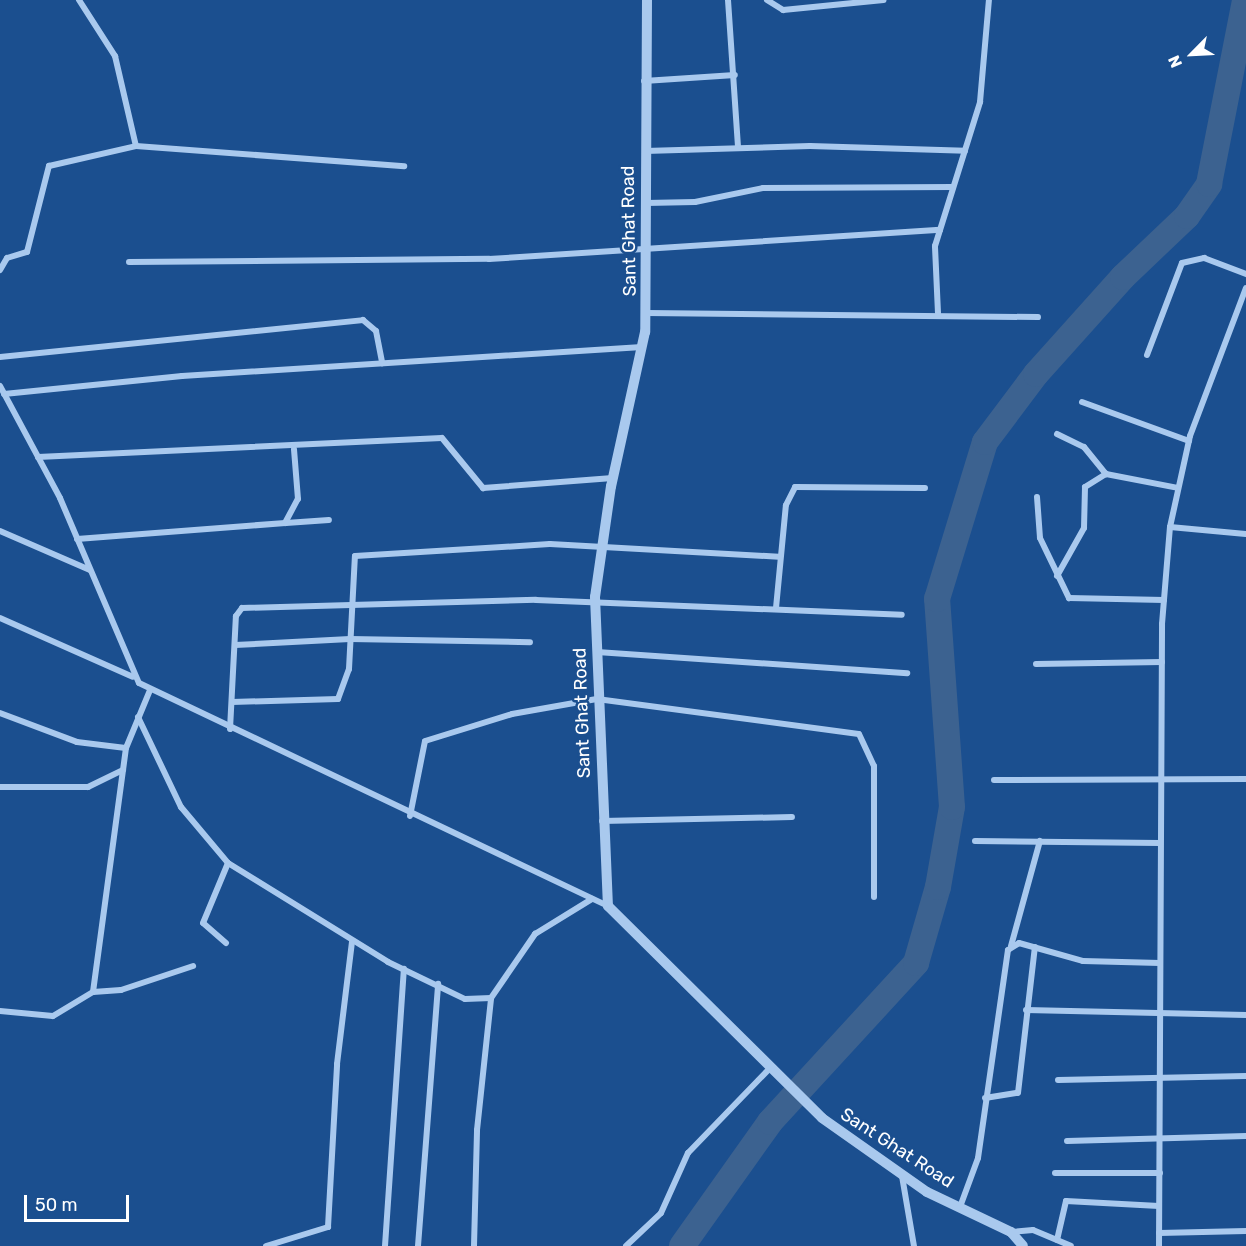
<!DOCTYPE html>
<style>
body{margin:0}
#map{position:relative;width:1246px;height:1246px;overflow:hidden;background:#1b4f8f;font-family:Rubik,sans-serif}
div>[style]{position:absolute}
.river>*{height:26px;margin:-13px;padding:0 13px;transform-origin:13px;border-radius:13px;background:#3c6290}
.minor>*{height:6px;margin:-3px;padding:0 3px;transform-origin:3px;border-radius:3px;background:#a9c9ee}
.tertiary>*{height:10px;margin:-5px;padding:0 5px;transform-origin:5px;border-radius:5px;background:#a9c9ee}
span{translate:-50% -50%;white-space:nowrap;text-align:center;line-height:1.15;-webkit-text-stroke:5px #1b4f8f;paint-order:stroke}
.street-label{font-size:18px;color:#fff}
.north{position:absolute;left:1162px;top:24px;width:60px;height:60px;-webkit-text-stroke:4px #1b4f8f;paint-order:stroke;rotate:246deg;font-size:16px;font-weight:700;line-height:24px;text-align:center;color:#fff}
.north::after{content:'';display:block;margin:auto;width:21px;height:27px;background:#fff;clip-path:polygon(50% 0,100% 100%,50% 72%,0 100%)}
.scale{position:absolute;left:24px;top:1195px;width:105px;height:27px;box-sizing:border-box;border:3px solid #fff;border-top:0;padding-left:8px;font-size:18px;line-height:21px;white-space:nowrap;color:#fff;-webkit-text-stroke:4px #1b4f8f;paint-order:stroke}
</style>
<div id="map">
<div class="river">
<div style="left:682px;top:1246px;width:152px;rotate:-54.6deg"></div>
<div style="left:770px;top:1122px;width:216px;rotate:-47.4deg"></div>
<div style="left:916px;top:963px;width:79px;rotate:-73.9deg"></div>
<div style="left:938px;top:887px;width:81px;rotate:-80.1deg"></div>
<div style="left:952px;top:807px;width:209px;rotate:-94.1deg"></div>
<div style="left:937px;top:599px;width:164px;rotate:-73deg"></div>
<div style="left:985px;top:442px;width:85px;rotate:-53.1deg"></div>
<div style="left:1036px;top:374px;width:130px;rotate:-48.1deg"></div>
<div style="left:1123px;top:277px;width:88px;rotate:-43.6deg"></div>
<div style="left:1187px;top:216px;width:39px;rotate:-55deg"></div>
<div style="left:1209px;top:184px;width:187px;rotate:-78.9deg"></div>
</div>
<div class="minor">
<div style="left:79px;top:0;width:67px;rotate:57.3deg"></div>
<div style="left:115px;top:56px;width:92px;rotate:76.9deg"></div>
<div style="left:136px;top:146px;width:269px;rotate:4.3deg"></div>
<div style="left:728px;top:0;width:148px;rotate:86.1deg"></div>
<div style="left:767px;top:0;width:19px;rotate:32deg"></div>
<div style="left:783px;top:10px;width:101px;rotate:-5.7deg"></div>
<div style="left:644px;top:81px;width:91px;rotate:-3.8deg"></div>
<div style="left:645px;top:151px;width:165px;rotate:-1.7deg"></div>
<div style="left:810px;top:146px;width:155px;rotate:1.8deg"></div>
<div style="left:646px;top:203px;width:49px;rotate:-1.2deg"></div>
<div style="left:695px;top:202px;width:69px;rotate:-11.6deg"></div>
<div style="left:763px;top:188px;width:190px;rotate:-0.3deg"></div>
<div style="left:129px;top:262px;width:360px;rotate:-0.5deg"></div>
<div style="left:489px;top:259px;width:452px;rotate:-3.7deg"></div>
<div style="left:0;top:270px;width:14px;rotate:-60deg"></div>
<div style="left:7px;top:258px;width:21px;rotate:-17deg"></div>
<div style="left:27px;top:252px;width:89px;rotate:-75.7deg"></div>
<div style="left:49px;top:166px;width:89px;rotate:-12.9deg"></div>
<div style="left:646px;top:313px;width:392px;rotate:0.6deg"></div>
<div style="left:938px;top:313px;width:67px;rotate:-92.6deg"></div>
<div style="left:935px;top:246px;width:151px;rotate:-72.6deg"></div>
<div style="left:980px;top:102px;width:102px;rotate:-85deg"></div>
<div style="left:1147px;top:355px;width:98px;rotate:-69.2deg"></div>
<div style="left:1182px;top:263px;width:23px;rotate:-13deg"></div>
<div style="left:1204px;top:258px;width:45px;rotate:20.9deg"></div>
<div style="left:0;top:357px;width:365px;rotate:-5.8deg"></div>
<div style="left:363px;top:320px;width:17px;rotate:40deg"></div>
<div style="left:376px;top:331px;width:33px;rotate:79deg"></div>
<div style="left:0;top:386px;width:127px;rotate:61.8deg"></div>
<div style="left:60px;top:498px;width:201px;rotate:66.9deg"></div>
<div style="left:139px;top:683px;width:519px;rotate:25.43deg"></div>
<div style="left:4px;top:394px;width:179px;rotate:-5.8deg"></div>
<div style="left:182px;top:376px;width:461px;rotate:-3.6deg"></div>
<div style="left:1082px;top:402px;width:114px;rotate:20deg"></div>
<div style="left:1057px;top:434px;width:30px;rotate:26deg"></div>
<div style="left:1084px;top:447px;width:35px;rotate:51deg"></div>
<div style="left:1106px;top:474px;width:73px;rotate:11deg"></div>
<div style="left:38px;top:457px;width:404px;rotate:-2.7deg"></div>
<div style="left:442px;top:438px;width:65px;rotate:50.6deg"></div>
<div style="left:483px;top:488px;width:130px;rotate:-4.4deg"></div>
<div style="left:1037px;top:497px;width:41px;rotate:85.8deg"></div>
<div style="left:1040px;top:538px;width:67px;rotate:64.2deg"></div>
<div style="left:1069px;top:598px;width:95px;rotate:1.2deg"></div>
<div style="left:286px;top:523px;width:43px;rotate:-4deg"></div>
<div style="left:1170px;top:527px;width:76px;rotate:5.3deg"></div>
<div style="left:0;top:531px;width:98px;rotate:23.4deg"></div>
<div style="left:77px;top:539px;width:209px;rotate:-4.4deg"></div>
<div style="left:285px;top:523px;width:27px;rotate:-62deg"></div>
<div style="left:298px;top:499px;width:50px;rotate:-94.6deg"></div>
<div style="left:1057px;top:576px;width:55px;rotate:-60.6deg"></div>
<div style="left:1084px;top:528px;width:41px;rotate:-88.6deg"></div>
<div style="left:1085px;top:487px;width:25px;rotate:-32deg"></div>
<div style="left:776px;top:608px;width:103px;rotate:-84.5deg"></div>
<div style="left:786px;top:505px;width:20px;rotate:-63deg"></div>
<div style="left:795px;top:487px;width:130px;rotate:0.4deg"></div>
<div style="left:0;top:618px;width:145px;rotate:23.9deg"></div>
<div style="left:235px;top:645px;width:115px;rotate:-3deg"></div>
<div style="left:350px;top:639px;width:180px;rotate:1deg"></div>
<div style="left:597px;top:652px;width:311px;rotate:3.9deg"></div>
<div style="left:1036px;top:664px;width:126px;rotate:-0.9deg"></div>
<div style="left:232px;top:702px;width:106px;rotate:-1.6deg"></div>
<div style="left:338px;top:699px;width:32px;rotate:-70deg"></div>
<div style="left:349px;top:669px;width:113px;rotate:-87deg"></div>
<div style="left:355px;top:556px;width:195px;rotate:-3.5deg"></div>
<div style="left:550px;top:544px;width:229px;rotate:3.2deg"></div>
<div style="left:0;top:713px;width:82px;rotate:20.6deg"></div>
<div style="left:77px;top:742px;width:49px;rotate:7deg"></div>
<div style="left:138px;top:717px;width:100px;rotate:64.5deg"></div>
<div style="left:181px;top:807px;width:73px;rotate:50deg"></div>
<div style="left:228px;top:863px;width:188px;rotate:31.7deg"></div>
<div style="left:388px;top:962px;width:85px;rotate:25.7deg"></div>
<div style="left:465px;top:999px;width:26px;rotate:-2deg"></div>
<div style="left:491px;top:998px;width:78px;rotate:-55.5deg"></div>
<div style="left:535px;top:934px;width:67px;rotate:-31.6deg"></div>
<div style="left:230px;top:729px;width:113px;rotate:-87deg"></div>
<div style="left:236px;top:616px;width:10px;rotate:-53deg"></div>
<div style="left:242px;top:608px;width:294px;rotate:-1.6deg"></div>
<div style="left:536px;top:600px;width:366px;rotate:2.3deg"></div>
<div style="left:994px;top:780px;width:252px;rotate:-0.2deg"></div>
<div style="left:0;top:787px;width:88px"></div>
<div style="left:88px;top:787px;width:39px;rotate:-26deg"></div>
<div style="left:410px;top:816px;width:76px;rotate:-78.7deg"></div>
<div style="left:425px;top:741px;width:91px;rotate:-17.2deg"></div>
<div style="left:512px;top:714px;width:86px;rotate:-10deg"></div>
<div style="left:597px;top:699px;width:264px;rotate:7.6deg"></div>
<div style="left:859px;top:734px;width:35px;rotate:65deg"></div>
<div style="left:874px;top:766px;width:131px;rotate:90deg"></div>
<div style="left:602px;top:821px;width:190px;rotate:-1.2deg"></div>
<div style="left:975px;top:841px;width:185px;rotate:0.6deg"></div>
<div style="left:226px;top:943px;width:30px;rotate:-139deg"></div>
<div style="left:203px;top:923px;width:65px;rotate:-67.4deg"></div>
<div style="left:1011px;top:946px;width:109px;rotate:-74.6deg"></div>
<div style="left:93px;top:992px;width:28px;rotate:-4deg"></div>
<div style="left:121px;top:990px;width:76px;rotate:-18.4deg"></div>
<div style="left:1026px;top:1010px;width:220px;rotate:1.3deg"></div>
<div style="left:0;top:1011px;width:53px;rotate:5.4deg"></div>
<div style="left:53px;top:1016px;width:47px;rotate:-31deg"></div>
<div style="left:93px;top:992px;width:246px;rotate:-82.3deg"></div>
<div style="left:126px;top:748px;width:63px;rotate:-67.5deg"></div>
<div style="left:1058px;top:1080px;width:188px;rotate:-1.2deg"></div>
<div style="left:985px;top:1098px;width:33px;rotate:-9deg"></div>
<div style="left:1018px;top:1093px;width:147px;rotate:-83.4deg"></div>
<div style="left:1067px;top:1141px;width:179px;rotate:-1.6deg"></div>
<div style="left:1055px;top:1173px;width:105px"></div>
<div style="left:902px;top:1176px;width:71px;rotate:80.3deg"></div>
<div style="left:960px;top:1207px;width:52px;rotate:-69.8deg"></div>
<div style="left:978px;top:1158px;width:210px;rotate:-81.8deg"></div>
<div style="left:1008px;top:950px;width:13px;rotate:-32deg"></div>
<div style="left:1019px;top:943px;width:66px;rotate:15.7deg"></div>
<div style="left:1083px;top:961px;width:77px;rotate:1.5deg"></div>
<div style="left:1011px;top:1232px;width:22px;rotate:-5deg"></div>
<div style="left:1033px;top:1230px;width:41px;rotate:22.8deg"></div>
<div style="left:1159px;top:1233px;width:87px;rotate:-1.3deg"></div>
<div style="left:1057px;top:1240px;width:40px;rotate:-77deg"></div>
<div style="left:1066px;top:1201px;width:93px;rotate:3.1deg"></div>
<div style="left:266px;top:1246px;width:65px;rotate:-17deg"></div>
<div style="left:328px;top:1227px;width:163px;rotate:-86.8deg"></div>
<div style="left:337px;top:1064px;width:123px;rotate:-83deg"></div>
<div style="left:385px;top:1246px;width:278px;rotate:-86.1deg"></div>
<div style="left:418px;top:1246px;width:263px;rotate:-85.6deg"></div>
<div style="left:474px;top:1246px;width:116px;rotate:-88.5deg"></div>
<div style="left:477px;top:1130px;width:133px;rotate:-83.9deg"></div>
<div style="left:626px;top:1246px;width:48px;rotate:-43.3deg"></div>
<div style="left:661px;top:1213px;width:66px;rotate:-65.8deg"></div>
<div style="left:688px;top:1153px;width:117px;rotate:-46deg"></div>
<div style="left:1159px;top:1246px;width:622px;rotate:-89.72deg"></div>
<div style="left:1162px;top:624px;width:97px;rotate:-85.3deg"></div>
<div style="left:1170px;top:527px;width:93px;rotate:-77.6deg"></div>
<div style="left:1190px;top:436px;width:158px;rotate:-69.3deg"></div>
</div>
<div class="tertiary">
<div style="left:647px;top:0;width:332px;rotate:90.3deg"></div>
<div style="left:645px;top:332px;width:158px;rotate:102.4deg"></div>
<div style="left:611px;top:486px;width:112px;rotate:98.2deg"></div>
<div style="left:595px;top:597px;width:309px;rotate:87.6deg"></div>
<div style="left:608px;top:906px;width:301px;rotate:44.7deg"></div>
<div style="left:822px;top:1118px;width:128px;rotate:35.2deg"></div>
<div style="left:927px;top:1192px;width:93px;rotate:25.5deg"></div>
<div style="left:1011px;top:1232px;width:18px;rotate:49deg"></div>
</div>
<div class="street-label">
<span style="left:629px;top:231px;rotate:-91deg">Sant Ghat Road</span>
<span style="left:582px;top:713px;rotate:-92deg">Sant Ghat Road</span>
<span style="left:897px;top:1148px;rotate:33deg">Sant Ghat Road</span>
</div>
<div class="north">N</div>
<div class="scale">50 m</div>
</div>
